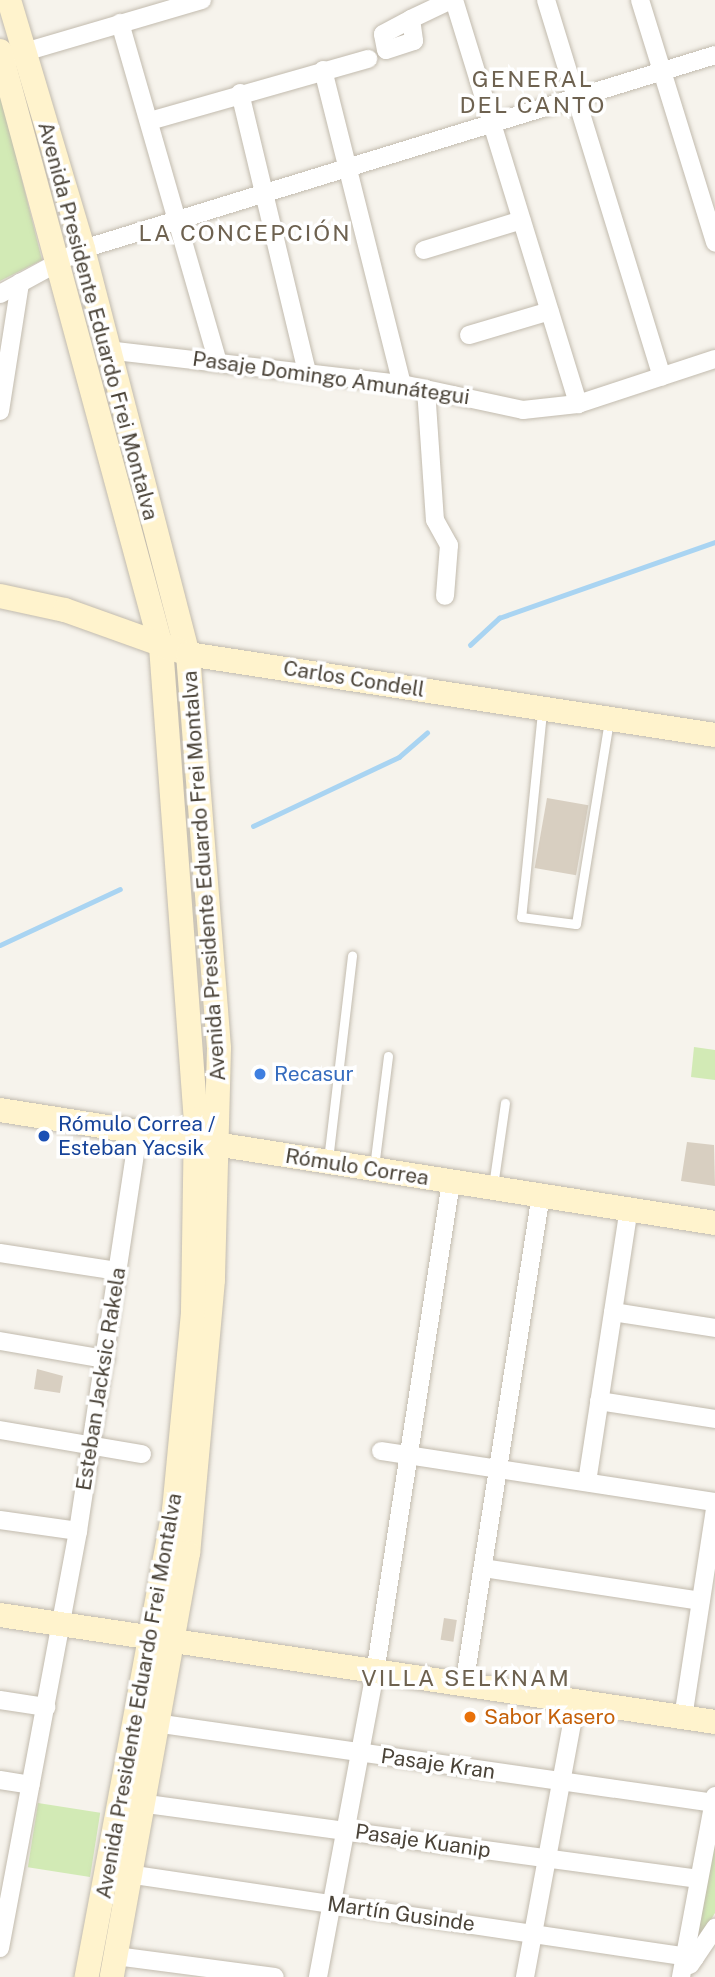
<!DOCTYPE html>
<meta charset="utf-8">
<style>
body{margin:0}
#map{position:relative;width:715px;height:1977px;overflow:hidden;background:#f6f3ec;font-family:"Public Sans",sans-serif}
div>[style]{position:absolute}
.green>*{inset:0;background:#d2eab5;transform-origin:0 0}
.stream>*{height:4.5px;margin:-2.25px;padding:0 2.25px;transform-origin:2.25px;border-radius:2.25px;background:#a9d4f2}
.building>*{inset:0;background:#d8cfc1;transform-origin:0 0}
.roads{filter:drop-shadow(0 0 2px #c2bbae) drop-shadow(0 0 2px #c2bbae)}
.lane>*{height:9px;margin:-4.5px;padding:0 4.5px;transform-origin:4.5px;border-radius:4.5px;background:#fff}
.street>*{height:18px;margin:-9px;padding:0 9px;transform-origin:9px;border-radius:9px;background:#fff}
.secondary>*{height:24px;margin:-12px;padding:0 12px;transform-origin:12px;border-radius:12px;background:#fff3cd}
.dots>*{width:19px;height:19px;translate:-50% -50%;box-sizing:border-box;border:4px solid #fff;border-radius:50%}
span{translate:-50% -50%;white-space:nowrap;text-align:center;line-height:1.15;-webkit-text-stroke:7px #fff;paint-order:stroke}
.street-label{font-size:21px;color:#4b4439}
.shop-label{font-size:21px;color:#366cbe}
.left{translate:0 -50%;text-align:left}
.transit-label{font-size:21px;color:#164399}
.food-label{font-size:21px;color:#c56008}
.neighbourhood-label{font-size:23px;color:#6e6250;letter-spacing:2px}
</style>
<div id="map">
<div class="green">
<div style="clip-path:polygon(0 92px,42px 260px,0 281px)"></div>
<div style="clip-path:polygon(694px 1047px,715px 1050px,715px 1080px,691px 1077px)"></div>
<div style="left:38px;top:1803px;width:63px;height:65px;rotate:9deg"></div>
<div style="clip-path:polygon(715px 1822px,715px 1913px,692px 1950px)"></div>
</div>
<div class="stream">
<div style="left:470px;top:645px;width:40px;rotate:-43deg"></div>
<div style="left:499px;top:618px;width:229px;rotate:-19.4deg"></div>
<div style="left:253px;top:826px;width:161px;rotate:-25.3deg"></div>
<div style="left:399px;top:757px;width:37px;rotate:-41deg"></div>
<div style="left:0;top:945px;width:132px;rotate:-25deg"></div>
</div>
<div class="building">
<div style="left:547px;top:798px;width:42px;height:71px;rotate:10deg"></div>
<div style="clip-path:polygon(687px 1142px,714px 1145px,715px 1186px,681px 1181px)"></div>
<div style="clip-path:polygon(37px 1369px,63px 1376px,60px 1393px,34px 1389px)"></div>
<div style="left:444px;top:1618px;width:13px;height:22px;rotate:9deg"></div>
</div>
<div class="roads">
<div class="lane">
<div style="left:542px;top:712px;width:206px;rotate:95.8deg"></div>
<div style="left:521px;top:917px;width:55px;rotate:7.3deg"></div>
<div style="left:576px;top:924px;width:207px;rotate:-80.8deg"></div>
<div style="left:328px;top:1160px;width:206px;rotate:-83.3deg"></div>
<div style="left:374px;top:1167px;width:112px;rotate:-82.8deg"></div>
<div style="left:493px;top:1186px;width:84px;rotate:-81.8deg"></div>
</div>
<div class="street">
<div style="left:454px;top:0;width:423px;rotate:72.9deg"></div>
<div style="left:546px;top:0;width:394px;rotate:72.9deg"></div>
<div style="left:640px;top:0;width:254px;rotate:72.8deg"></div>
<div style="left:411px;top:19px;width:22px;rotate:82deg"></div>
<div style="left:414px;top:41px;width:29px;rotate:162deg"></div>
<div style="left:386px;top:50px;width:16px;rotate:-101deg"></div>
<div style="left:383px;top:34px;width:32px;rotate:-28deg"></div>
<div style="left:411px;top:19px;width:44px;rotate:-25.4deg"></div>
<div style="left:120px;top:23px;width:350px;rotate:73.9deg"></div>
<div style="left:14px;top:55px;width:196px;rotate:-16.3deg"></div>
<div style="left:323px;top:70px;width:324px;rotate:75.9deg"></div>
<div style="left:240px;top:93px;width:287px;rotate:76.5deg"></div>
<div style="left:150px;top:121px;width:227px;rotate:-15.9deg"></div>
<div style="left:424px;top:250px;width:102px;rotate:-17deg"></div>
<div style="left:0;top:294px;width:94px;rotate:-28.5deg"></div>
<div style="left:83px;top:249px;width:661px;rotate:-17.06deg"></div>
<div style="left:469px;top:335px;width:84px;rotate:-16.5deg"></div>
<div style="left:107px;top:350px;width:297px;rotate:6.6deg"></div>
<div style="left:402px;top:384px;width:124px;rotate:12.1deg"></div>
<div style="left:523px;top:410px;width:55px;rotate:-6.2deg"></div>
<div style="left:578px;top:404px;width:144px;rotate:-18.2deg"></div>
<div style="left:426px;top:389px;width:131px;rotate:86.1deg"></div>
<div style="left:435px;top:520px;width:29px;rotate:61deg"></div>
<div style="left:449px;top:545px;width:51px;rotate:94.5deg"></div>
<div style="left:0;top:411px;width:130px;rotate:-81.1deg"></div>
<div style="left:0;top:1253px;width:118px;rotate:8.7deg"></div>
<div style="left:613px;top:1312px;width:103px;rotate:8.9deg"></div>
<div style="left:0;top:1341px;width:107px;rotate:9.7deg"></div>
<div style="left:599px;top:1401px;width:117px;rotate:8.8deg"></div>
<div style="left:0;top:1430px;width:144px;rotate:9.6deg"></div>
<div style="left:381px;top:1451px;width:338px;rotate:8.7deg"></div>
<div style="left:587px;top:1482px;width:276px;rotate:-81.3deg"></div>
<div style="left:0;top:1520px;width:79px;rotate:8deg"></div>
<div style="left:483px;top:1568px;width:220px;rotate:8.6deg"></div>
<div style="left:464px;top:1686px;width:497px;rotate:-81.1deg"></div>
<div style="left:0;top:1700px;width:47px;rotate:8.7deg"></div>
<div style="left:683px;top:1718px;width:211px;rotate:-81.3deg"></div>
<div style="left:162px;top:1724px;width:558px;rotate:8.14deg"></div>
<div style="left:0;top:1780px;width:31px;rotate:9deg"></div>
<div style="left:147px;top:1804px;width:557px;rotate:7.74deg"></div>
<div style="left:121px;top:1873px;width:580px;rotate:8.42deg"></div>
<div style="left:0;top:1948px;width:424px;rotate:-79.4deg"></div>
<div style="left:78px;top:1531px;width:403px;rotate:-81.4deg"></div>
<div style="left:116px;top:1956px;width:160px;rotate:7.5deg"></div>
<div style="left:690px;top:1965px;width:45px;rotate:-56deg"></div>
<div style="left:318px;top:1977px;width:309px;rotate:-79.4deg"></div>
<div style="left:375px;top:1673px;width:498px;rotate:-81.2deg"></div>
<div style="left:525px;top:1977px;width:280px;rotate:-79.5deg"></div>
<div style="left:681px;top:1977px;width:184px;rotate:-79.4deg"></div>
</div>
<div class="secondary">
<div style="left:9px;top:0;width:260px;rotate:73.4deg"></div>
<div style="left:83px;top:249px;width:418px;rotate:75.5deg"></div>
<div style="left:188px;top:654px;width:395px;rotate:85.5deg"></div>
<div style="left:219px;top:1048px;width:232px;rotate:91.5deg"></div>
<div style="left:213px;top:1280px;width:274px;rotate:95.2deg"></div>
<div style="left:188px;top:1553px;width:431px;rotate:100.2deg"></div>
<div style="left:0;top:51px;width:616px;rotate:74.86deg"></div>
<div style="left:161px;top:646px;width:474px;rotate:85.8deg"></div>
<div style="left:196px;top:1119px;width:194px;rotate:90.9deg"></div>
<div style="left:193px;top:1313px;width:198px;rotate:95.5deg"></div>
<div style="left:174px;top:1510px;width:475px;rotate:100.6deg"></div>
<div style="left:0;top:596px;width:66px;rotate:12.2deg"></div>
<div style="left:65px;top:610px;width:131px;rotate:19.7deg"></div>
<div style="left:188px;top:654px;width:533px;rotate:8.74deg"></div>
<div style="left:0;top:1110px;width:724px;rotate:8.98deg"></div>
<div style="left:0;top:1615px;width:723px;rotate:8.51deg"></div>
</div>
</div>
<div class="dots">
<div style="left:260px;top:1074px;background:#3f7fe0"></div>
<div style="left:44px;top:1136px;background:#1a4fb4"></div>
<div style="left:470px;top:1717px;background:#e8710a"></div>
</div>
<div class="street-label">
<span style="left:98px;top:321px;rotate:75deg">Avenida Presidente Eduardo Frei Montalva</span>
<span style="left:331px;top:378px;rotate:8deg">Pasaje Domingo Amunátegui</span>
<span style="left:354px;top:679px;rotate:9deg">Carlos Condell</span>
<span style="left:204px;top:876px;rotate:-94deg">Avenida Presidente Eduardo Frei Montalva</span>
<span style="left:357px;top:1167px;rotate:9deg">Rómulo Correa</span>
<span style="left:101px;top:1379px;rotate:-81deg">Esteban Jacksic Rakela</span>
<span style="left:139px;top:1696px;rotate:-80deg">Avenida Presidente Eduardo Frei Montalva</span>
<span style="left:438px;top:1764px;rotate:8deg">Pasaje Kran</span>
<span style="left:423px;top:1841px;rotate:8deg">Pasaje Kuanip</span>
<span style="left:401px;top:1914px;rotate:8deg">Martín Gusinde</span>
</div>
<div class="shop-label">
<span class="left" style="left:274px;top:1074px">Recasur</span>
</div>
<div class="transit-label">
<span class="left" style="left:58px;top:1136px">Rómulo Correa /<br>Esteban Yacsik</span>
</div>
<div class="food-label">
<span class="left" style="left:484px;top:1717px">Sabor Kasero</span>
</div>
<div class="neighbourhood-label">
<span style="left:533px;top:92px">GENERAL<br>DEL CANTO</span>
<span style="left:245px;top:233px">LA CONCEPCIÓN</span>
<span style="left:466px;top:1678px">VILLA SELKNAM</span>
</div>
</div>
